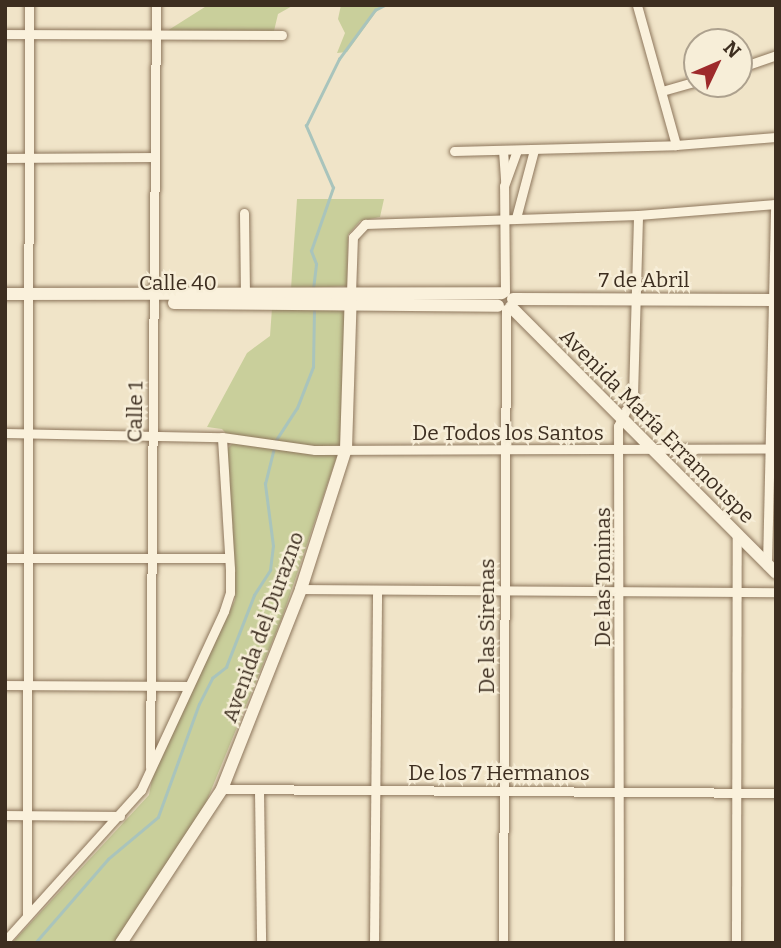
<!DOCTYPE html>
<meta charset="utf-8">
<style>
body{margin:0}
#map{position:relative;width:781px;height:948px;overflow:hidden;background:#f0e4c8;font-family:Bitter,serif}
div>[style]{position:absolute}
.green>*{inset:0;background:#c9cf9b}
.stream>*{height:2.5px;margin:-1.25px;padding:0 1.25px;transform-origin:1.25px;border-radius:1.25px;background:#a9c4bc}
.roads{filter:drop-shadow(0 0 2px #8d765c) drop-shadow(0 0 2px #8d765c)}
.street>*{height:9px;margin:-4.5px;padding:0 4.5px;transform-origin:4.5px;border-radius:4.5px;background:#faf1dc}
.secondary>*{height:12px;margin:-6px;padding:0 6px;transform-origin:6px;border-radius:6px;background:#faf1dc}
span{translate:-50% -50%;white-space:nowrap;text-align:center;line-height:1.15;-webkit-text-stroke:5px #f7eed8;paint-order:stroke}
.street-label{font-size:21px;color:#3d2e20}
.frame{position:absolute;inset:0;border:7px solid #3d2e20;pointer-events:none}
.north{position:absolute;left:683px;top:28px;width:70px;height:70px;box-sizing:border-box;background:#f7eed8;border:2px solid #ada18e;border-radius:50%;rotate:46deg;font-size:19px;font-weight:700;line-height:28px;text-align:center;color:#3d2e20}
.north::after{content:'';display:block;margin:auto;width:24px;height:32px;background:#9e2a2b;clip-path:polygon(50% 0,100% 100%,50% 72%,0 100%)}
</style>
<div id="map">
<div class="green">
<div style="clip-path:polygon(208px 5px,294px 5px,278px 14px,274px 31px,167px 31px)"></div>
<div style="clip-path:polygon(341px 5px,381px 5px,347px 52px,337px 53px,345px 33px,338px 19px)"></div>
<div style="clip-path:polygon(297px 199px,384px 199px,380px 217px,360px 221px,348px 235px,347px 286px,291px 289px)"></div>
<div style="clip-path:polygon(319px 307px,346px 312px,342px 441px,282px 618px,205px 805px,115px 943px,12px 943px,149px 795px,153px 774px,235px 600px,226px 450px,234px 442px,222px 429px,207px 427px,247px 353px,270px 336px,272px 308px)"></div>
</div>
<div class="stream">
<div style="left:313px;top:289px;width:25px;rotate:-83deg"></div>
<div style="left:316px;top:264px;width:14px;rotate:-111deg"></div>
<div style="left:311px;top:251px;width:67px;rotate:-70.8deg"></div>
<div style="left:333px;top:188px;width:68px;rotate:-113.5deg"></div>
<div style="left:306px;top:126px;width:75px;rotate:-63.8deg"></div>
<div style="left:339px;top:59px;width:61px;rotate:-53.7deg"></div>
<div style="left:375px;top:10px;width:11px;rotate:-27deg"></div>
<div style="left:276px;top:440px;width:38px;rotate:-57deg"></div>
<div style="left:297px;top:408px;width:44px;rotate:-68.7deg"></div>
<div style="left:313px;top:367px;width:57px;rotate:-89deg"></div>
<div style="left:35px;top:943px;width:111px;rotate:-49deg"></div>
<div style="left:108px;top:859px;width:65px;rotate:-40deg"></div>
<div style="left:158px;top:817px;width:120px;rotate:-70.1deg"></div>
<div style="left:199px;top:704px;width:29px;rotate:-63deg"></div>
<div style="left:212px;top:678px;width:18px;rotate:-38deg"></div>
<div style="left:226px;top:667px;width:77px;rotate:-68.7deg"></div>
<div style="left:254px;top:595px;width:30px;rotate:-57deg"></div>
<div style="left:270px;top:570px;width:24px;rotate:-83deg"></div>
<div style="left:273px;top:546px;width:63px;rotate:-97.4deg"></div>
<div style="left:265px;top:484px;width:38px;rotate:-76deg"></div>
</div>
<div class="roads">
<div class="street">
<div style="left:5px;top:34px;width:277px;rotate:0.2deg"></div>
<div style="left:739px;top:68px;width:39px;rotate:-19deg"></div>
<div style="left:662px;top:91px;width:36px;rotate:-16deg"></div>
<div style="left:676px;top:145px;width:100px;rotate:-4.6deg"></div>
<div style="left:503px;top:150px;width:31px;rotate:86deg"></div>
<div style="left:454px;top:151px;width:222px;rotate:-1.5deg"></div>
<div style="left:676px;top:145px;width:145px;rotate:-105.6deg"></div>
<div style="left:5px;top:158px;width:149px;rotate:-0.4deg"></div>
<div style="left:244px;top:213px;width:85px;rotate:89.3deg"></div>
<div style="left:516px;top:218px;width:70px;rotate:-75.2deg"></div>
<div style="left:505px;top:292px;width:106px;rotate:-90.5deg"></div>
<div style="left:504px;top:186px;width:38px;rotate:-70deg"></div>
<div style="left:351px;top:293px;width:56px;rotate:-88deg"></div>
<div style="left:353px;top:237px;width:18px;rotate:-47deg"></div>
<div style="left:365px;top:224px;width:273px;rotate:-1.9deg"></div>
<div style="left:638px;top:215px;width:138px;rotate:-4.6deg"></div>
<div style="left:5px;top:433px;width:217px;rotate:1.1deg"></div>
<div style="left:222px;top:437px;width:94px;rotate:8deg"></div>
<div style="left:315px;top:450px;width:461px;rotate:-0.2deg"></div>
<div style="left:5px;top:558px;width:223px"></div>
<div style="left:767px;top:565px;width:361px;rotate:-88.7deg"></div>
<div style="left:301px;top:589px;width:475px;rotate:0.4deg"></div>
<div style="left:5px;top:685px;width:181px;rotate:0.3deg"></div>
<div style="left:150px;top:767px;width:762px;rotate:-89.55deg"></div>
<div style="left:222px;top:789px;width:554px;rotate:0.41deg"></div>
<div style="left:259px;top:791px;width:152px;rotate:89.2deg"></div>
<div style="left:5px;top:815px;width:115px;rotate:0.5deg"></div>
<div style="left:27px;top:915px;width:910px;rotate:-89.87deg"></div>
<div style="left:5px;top:941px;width:203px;rotate:-48deg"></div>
<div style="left:141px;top:790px;width:197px;rotate:-65.1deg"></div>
<div style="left:224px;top:611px;width:19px;rotate:-72deg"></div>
<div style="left:230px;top:593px;width:24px;rotate:-90deg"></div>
<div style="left:230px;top:569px;width:132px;rotate:-93.5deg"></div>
<div style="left:374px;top:943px;width:352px;rotate:-89.5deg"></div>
<div style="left:503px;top:943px;width:634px;rotate:-89.73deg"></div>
<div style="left:619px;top:943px;width:517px;rotate:-90.11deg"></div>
<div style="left:618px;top:426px;width:34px;rotate:-63deg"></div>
<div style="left:633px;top:396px;width:181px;rotate:-88.4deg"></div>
<div style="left:736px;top:943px;width:409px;rotate:-89.9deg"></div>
</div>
<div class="secondary">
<div style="left:5px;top:294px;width:497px;rotate:-0.1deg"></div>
<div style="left:513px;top:299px;width:263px;rotate:0.2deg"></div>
<div style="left:174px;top:303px;width:324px;rotate:0.5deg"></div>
<div style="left:511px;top:307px;width:375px;rotate:45.1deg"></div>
<div style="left:121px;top:943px;width:184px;rotate:-56.7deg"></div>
<div style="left:222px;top:789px;width:215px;rotate:-68.4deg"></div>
<div style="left:301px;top:589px;width:147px;rotate:-72.2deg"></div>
<div style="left:346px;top:449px;width:156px;rotate:-88.2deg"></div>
</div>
</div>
<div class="street-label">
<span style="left:644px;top:280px">7 de Abril</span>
<span style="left:178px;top:283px">Calle 40</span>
<span style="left:135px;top:412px;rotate:-89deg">Calle 1</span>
<span style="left:657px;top:426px;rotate:45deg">Avenida María Erramouspe</span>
<span style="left:508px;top:433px">De Todos los Santos</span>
<span style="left:603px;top:577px;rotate:-90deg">De las Toninas</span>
<span style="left:487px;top:626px;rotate:-90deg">De las Sirenas</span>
<span style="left:263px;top:627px;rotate:-70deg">Avenida del Durazno</span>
<span style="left:499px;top:773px">De los 7 Hermanos</span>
</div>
<div class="frame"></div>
<div class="north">N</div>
</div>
